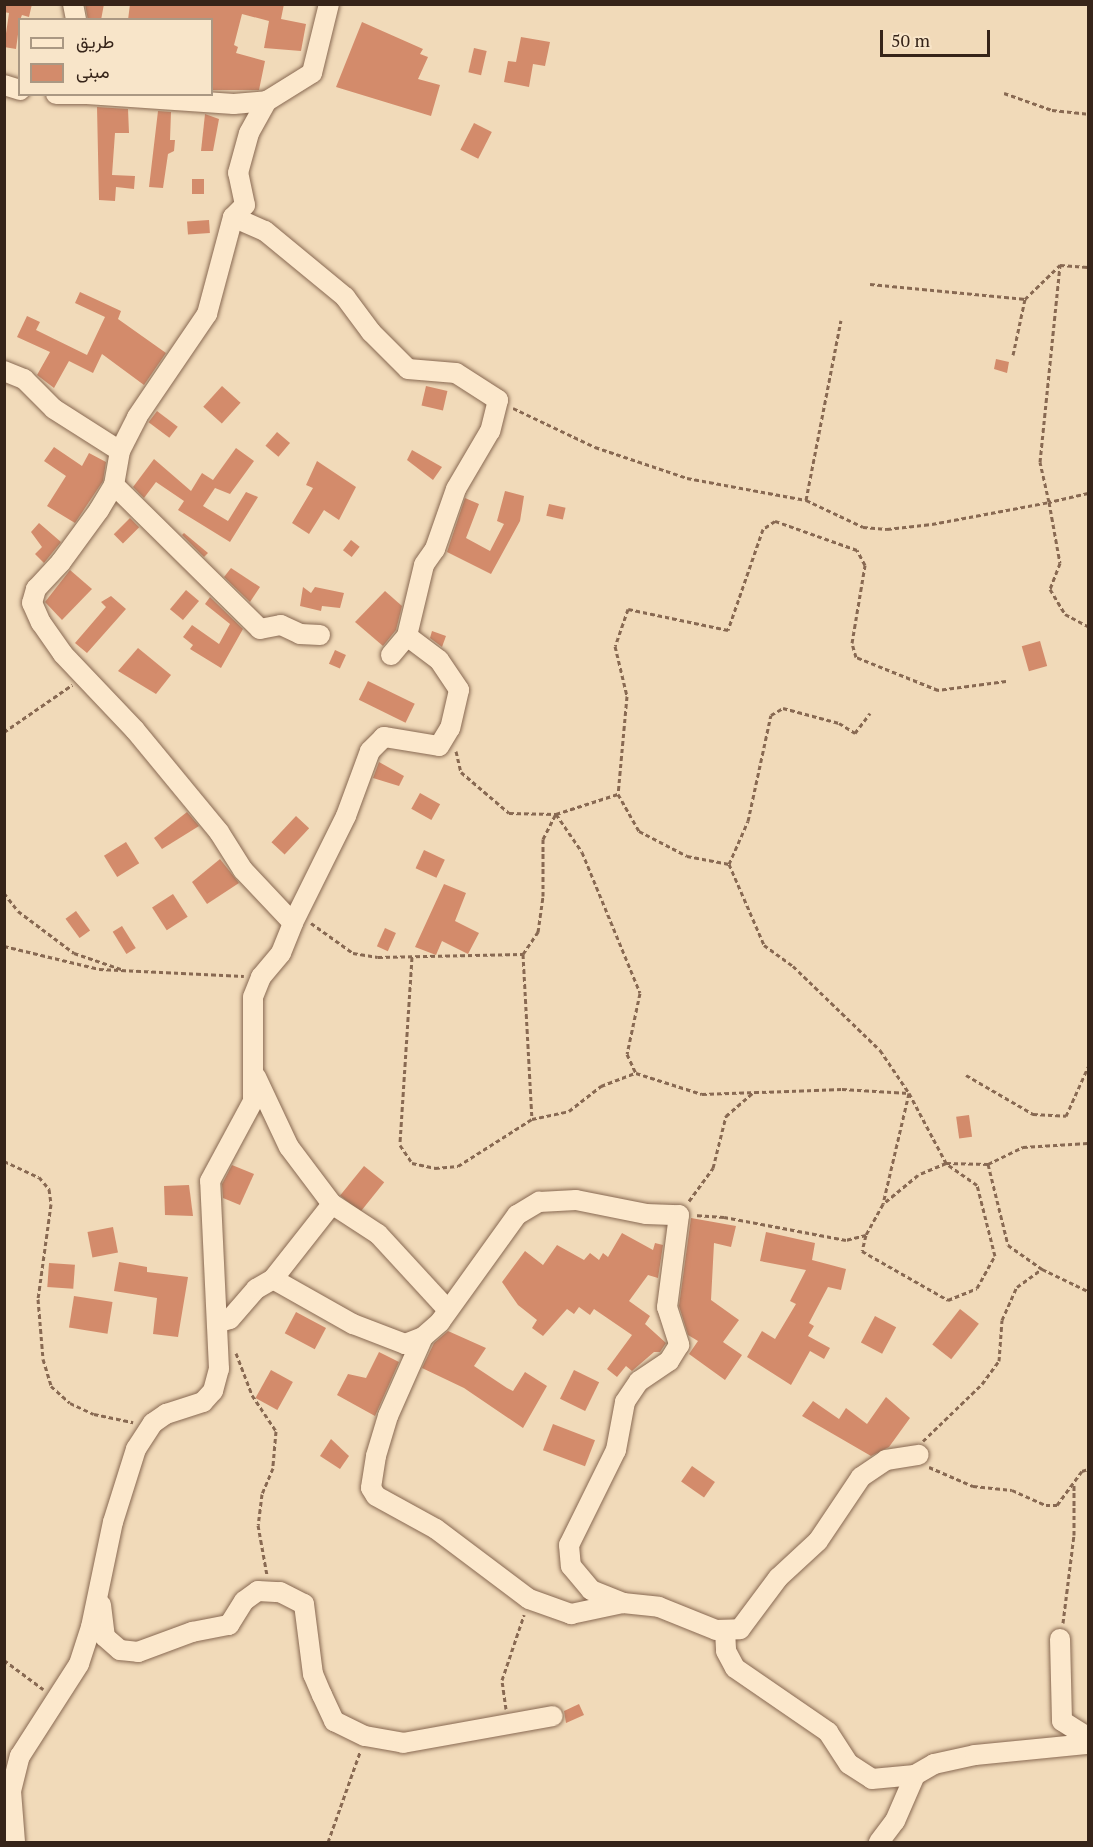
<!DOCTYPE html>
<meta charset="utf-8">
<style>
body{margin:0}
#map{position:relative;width:1093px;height:1847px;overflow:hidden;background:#f1dab9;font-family:"PT Serif",Vazirmatn,serif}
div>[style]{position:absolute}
.building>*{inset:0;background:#d38b6b;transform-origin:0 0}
.path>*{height:3px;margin-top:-1.5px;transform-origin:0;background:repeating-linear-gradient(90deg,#886952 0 4.5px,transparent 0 7.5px)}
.roads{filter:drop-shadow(0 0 2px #886952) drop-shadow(0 0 2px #886952)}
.minor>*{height:20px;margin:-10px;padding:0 10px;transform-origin:10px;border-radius:10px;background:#fce8cc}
span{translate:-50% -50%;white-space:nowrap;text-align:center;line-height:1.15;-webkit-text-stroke:4.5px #f8e5c9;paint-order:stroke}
.frame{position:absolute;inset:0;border:6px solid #362419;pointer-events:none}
.legend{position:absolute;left:18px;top:18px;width:195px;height:78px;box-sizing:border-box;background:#f8e5c9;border:2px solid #aa9883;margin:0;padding:8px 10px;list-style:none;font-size:18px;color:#362419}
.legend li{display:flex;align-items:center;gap:12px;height:30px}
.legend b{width:30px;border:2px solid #aa9883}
.scale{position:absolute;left:880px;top:30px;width:110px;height:27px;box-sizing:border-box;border:3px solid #362419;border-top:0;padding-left:8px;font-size:18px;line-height:21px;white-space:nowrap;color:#362419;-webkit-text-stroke:4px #f8e5c9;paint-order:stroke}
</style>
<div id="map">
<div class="building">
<div style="clip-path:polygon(4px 4px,32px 4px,29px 17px,22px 15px,20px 20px,16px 49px,4px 47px,9px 13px,4px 12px)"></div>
<div style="clip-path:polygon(85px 4px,104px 4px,101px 20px,88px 20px)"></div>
<div style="clip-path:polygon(130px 4px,284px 4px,281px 19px,306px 24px,301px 51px,264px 48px,269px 21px,242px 14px,234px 45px,238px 47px,236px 53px,265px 61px,259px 90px,212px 90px,212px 20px,128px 20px)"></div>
<div style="clip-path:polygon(362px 22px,423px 49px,420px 54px,428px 57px,418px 79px,440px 85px,431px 116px,336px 87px)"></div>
<div style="clip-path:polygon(521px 37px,550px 42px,545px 66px,533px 64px,529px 87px,504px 82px,508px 61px,516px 62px)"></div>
<div style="left:474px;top:48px;width:13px;height:25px;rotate:13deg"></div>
<div style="clip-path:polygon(97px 107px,128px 109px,129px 133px,115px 133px,112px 175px,135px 176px,134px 189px,116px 187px,115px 201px,99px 200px)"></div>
<div style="clip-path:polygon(158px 111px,171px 112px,170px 140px,175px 140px,174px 151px,168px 154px,163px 188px,149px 187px)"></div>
<div style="clip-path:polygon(205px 114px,219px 119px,213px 151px,201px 151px)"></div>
<div style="left:474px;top:123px;width:20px;height:30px;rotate:27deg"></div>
<div style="left:192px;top:179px;width:12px;height:15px"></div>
<div style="left:209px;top:220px;width:13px;height:22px;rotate:86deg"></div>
<div style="clip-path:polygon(80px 292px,121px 311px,118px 319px,166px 353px,144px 385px,102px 354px,93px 373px,69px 361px,54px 388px,37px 375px,50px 352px,17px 337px,27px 316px,40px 322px,36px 330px,87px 355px,105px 317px,75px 303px)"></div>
<div style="clip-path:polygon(996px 359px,1009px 362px,1007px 373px,994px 369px)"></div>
<div style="left:222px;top:386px;width:25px;height:28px;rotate:42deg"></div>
<div style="left:426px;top:386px;width:22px;height:20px;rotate:13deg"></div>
<div style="left:157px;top:411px;width:26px;height:14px;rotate:37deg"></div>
<div style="left:277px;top:432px;width:17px;height:18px;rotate:40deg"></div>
<div style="clip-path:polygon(54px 447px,82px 466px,89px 453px,106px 462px,103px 481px,75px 523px,47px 506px,66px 476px,44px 461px)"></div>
<div style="clip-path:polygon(236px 448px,254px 461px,230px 494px,215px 488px,203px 506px,228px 521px,246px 492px,258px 497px,230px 542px,178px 510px,184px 501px,156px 482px,144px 498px,133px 487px,154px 459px,191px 491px,202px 473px,213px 480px)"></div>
<div style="clip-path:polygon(412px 450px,442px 467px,433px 480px,407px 460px)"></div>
<div style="clip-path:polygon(317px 461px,356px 487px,339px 520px,324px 510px,309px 534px,292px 523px,313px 488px,306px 485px)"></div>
<div style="clip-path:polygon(505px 491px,524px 496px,520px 521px,491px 574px,447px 552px,465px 498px,479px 504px,466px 538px,490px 551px,504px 524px,497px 521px)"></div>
<div style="left:549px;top:504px;width:17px;height:12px;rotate:13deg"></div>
<div style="left:130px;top:518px;width:13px;height:23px;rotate:45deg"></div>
<div style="clip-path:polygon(39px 523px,61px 542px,44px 563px,35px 554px,42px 547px,31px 532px)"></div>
<div style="clip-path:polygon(184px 533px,208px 553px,204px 557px,182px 535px)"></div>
<div style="left:351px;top:540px;width:11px;height:13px;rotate:38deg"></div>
<div style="clip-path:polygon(231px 568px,260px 587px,250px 602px,224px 577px)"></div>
<div style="clip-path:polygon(70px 570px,92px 589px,62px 620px,45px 602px)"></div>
<div style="clip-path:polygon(303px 587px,311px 593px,315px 587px,344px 593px,340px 608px,322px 606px,321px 611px,300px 606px)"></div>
<div style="left:186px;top:590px;width:17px;height:25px;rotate:40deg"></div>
<div style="clip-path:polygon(385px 591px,402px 606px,396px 630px,383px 646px,355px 622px)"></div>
<div style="clip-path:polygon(111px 596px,126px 609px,87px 653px,75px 643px,106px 607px,101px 602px)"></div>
<div style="clip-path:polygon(210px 597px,243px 629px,221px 668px,190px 649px,193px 645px,183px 637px,192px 625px,219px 644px,230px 624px,205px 604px)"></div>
<div style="clip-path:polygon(432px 631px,446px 636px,442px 647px,430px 638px)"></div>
<div style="left:1040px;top:641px;width:26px;height:19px;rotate:74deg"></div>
<div style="clip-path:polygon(138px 648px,171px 675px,156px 694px,118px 671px)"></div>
<div style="left:335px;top:650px;width:12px;height:15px;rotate:24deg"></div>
<div style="left:368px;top:681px;width:52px;height:21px;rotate:26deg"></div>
<div style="clip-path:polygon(379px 762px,404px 776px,399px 786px,373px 778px)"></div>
<div style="left:420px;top:793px;width:23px;height:18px;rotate:29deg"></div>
<div style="clip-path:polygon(187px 812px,199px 826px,162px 849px,154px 838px)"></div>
<div style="left:296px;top:816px;width:18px;height:36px;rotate:43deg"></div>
<div style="left:126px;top:842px;width:25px;height:26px;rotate:58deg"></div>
<div style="left:424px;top:850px;width:23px;height:20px;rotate:25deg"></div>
<div style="clip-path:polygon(220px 859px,239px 883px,207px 904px,192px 882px)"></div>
<div style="clip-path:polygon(444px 884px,466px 893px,455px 921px,479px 933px,468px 954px,442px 941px,436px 955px,415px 947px)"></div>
<div style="left:173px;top:894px;width:27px;height:25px;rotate:57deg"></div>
<div style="left:76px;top:911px;width:24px;height:13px;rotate:54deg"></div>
<div style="left:122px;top:926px;width:26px;height:11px;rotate:58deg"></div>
<div style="left:385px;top:928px;width:12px;height:20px;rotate:24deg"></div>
<div style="left:969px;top:1115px;width:22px;height:13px;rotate:82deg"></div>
<div style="clip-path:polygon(232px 1165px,254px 1174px,240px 1205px,223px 1198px,222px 1184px)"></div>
<div style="left:364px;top:1166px;width:26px;height:38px;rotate:39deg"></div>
<div style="clip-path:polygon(189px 1185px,193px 1216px,165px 1215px,164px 1186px)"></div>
<div style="clip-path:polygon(691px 1218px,736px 1226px,731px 1247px,714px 1243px,711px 1300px,739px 1320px,723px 1342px,742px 1355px,725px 1380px,689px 1354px,698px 1341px,688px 1335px,679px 1306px)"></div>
<div style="left:113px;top:1227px;width:26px;height:26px;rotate:79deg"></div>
<div style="clip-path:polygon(766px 1232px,815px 1243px,812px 1260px,846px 1269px,841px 1290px,828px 1287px,809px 1323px,814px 1326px,808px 1336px,830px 1348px,824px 1359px,810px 1351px,791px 1385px,747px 1357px,762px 1331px,775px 1339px,796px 1304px,790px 1301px,806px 1270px,760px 1261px)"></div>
<div style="clip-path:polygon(622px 1233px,653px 1250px,655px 1243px,663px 1245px,658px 1278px,648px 1275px,629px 1301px,650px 1316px,645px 1324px,666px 1343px,660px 1352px,654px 1352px,632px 1371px,626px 1366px,617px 1377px,607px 1369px,632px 1335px,594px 1309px,590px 1315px,579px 1307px,574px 1314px,567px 1309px,543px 1336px,532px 1328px,537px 1320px,518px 1305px,502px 1282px,525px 1251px,543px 1265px,557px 1245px,584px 1260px,590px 1253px,599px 1260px,603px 1253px,608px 1257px)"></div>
<div style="clip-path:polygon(119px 1262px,147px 1267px,147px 1272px,188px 1277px,178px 1337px,153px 1334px,157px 1298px,114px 1291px)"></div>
<div style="left:49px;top:1263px;width:26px;height:24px;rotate:4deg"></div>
<div style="left:74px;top:1296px;width:39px;height:32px;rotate:9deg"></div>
<div style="left:960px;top:1309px;width:24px;height:45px;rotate:38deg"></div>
<div style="left:296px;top:1312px;width:34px;height:24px;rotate:28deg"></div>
<div style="left:875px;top:1316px;width:24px;height:30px;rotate:28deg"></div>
<div style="clip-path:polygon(448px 1331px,486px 1348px,474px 1366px,507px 1388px,513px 1391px,525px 1372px,547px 1386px,523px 1428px,464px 1388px,422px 1368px,434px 1343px)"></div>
<div style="clip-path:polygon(379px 1352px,399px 1362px,375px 1416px,337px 1395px,348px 1374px,366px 1378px)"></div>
<div style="left:271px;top:1370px;width:25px;height:32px;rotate:29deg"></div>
<div style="left:574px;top:1370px;width:28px;height:32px;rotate:26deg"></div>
<div style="clip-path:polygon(886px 1397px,910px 1418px,889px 1447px,871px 1456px,802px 1416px,813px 1401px,839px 1419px,846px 1408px,867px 1424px)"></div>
<div style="left:553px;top:1424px;width:45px;height:28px;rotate:21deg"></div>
<div style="clip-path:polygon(331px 1439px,349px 1456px,340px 1469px,320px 1456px)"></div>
<div style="left:692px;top:1466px;width:28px;height:19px;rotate:35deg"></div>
<div style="clip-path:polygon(579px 1704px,584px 1715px,566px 1723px,564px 1711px)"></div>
</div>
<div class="path">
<div style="left:1004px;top:93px;width:51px;rotate:19.5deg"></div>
<div style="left:1052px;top:110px;width:36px;rotate:6deg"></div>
<div style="left:870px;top:284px;width:156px;rotate:5.5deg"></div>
<div style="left:1025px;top:299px;width:49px;rotate:-44.2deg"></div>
<div style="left:1060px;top:265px;width:28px;rotate:4deg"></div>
<div style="left:1013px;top:355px;width:57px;rotate:-77.9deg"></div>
<div style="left:513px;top:408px;width:91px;rotate:25.4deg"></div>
<div style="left:595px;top:447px;width:97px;rotate:18.6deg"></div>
<div style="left:687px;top:478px;width:121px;rotate:10.5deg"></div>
<div style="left:806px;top:500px;width:63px;rotate:25.3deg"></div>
<div style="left:863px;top:527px;width:24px;rotate:5deg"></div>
<div style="left:887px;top:529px;width:45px;rotate:-6.3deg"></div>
<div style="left:932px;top:524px;width:119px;rotate:-10.6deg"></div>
<div style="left:1049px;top:502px;width:41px;rotate:-102.7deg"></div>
<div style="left:1040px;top:462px;width:198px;rotate:-84.2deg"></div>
<div style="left:1088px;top:493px;width:40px;rotate:167deg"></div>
<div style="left:1049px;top:502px;width:62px;rotate:79.8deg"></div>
<div style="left:1060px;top:563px;width:28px;rotate:111deg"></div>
<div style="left:1050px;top:589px;width:29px;rotate:59deg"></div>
<div style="left:1065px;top:614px;width:26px;rotate:28deg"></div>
<div style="left:806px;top:500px;width:183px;rotate:-79deg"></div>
<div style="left:1006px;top:681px;width:69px;rotate:172.5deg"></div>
<div style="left:938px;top:690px;width:88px;rotate:-158.1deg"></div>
<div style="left:856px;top:657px;width:15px;rotate:-106deg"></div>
<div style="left:852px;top:643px;width:79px;rotate:-80.5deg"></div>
<div style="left:865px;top:565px;width:17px;rotate:-118deg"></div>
<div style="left:857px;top:550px;width:87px;rotate:-160.5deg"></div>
<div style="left:775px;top:521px;width:14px;rotate:146deg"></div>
<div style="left:763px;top:529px;width:107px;rotate:109.1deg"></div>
<div style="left:728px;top:630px;width:102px;rotate:-168.1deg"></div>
<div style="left:628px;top:609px;width:39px;rotate:109deg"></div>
<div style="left:615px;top:646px;width:51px;rotate:76.5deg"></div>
<div style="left:627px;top:696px;width:98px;rotate:95.2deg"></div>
<div style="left:618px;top:794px;width:43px;rotate:60.4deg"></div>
<div style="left:639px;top:831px;width:54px;rotate:27.5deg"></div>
<div style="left:687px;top:856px;width:43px;rotate:10.8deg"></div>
<div style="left:729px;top:864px;width:88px;rotate:66.6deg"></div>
<div style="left:764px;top:945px;width:36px;rotate:36deg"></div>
<div style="left:793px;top:966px;width:121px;rotate:44deg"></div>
<div style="left:880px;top:1050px;width:52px;rotate:56deg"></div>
<div style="left:909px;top:1093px;width:79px;rotate:62.1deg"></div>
<div style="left:946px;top:1163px;width:42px;rotate:1.4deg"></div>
<div style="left:988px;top:1164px;width:83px;rotate:76.1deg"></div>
<div style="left:1008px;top:1245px;width:42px;rotate:35.2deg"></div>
<div style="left:1042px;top:1269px;width:51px;rotate:25.6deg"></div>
<div style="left:4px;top:732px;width:83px;rotate:-34.7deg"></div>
<div style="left:456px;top:751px;width:22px;rotate:77deg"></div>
<div style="left:461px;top:772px;width:63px;rotate:40.5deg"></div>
<div style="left:509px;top:813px;width:47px;rotate:1.2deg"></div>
<div style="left:556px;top:814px;width:65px;rotate:-17.9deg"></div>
<div style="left:729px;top:864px;width:47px;rotate:-66.2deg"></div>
<div style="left:748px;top:821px;width:108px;rotate:-77.8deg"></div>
<div style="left:771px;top:715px;width:14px;rotate:-30deg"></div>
<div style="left:783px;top:708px;width:58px;rotate:15deg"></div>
<div style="left:839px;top:723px;width:19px;rotate:32deg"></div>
<div style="left:855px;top:733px;width:25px;rotate:-53deg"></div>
<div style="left:4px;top:893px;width:23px;rotate:52deg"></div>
<div style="left:18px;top:911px;width:70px;rotate:36.9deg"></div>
<div style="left:74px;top:953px;width:50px;rotate:18.8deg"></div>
<div style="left:311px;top:923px;width:52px;rotate:35.5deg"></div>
<div style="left:353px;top:953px;width:25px;rotate:9deg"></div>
<div style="left:378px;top:957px;width:145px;rotate:-1.2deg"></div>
<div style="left:523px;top:954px;width:27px;rotate:-56deg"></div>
<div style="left:538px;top:932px;width:36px;rotate:-82deg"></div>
<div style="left:543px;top:896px;width:57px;rotate:-90deg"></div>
<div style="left:543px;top:839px;width:28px;rotate:-63deg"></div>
<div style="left:556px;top:814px;width:46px;rotate:55.6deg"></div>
<div style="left:582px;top:852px;width:152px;rotate:67.6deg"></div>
<div style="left:640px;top:993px;width:62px;rotate:102deg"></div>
<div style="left:627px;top:1054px;width:21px;rotate:65deg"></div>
<div style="left:636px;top:1073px;width:69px;rotate:17.7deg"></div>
<div style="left:702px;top:1094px;width:140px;rotate:-2deg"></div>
<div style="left:842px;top:1089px;width:67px;rotate:3.4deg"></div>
<div style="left:909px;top:1093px;width:114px;rotate:103.2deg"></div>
<div style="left:883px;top:1204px;width:35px;rotate:119deg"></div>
<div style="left:866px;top:1235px;width:21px;rotate:166deg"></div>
<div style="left:846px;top:1240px;width:124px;rotate:-169.3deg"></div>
<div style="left:724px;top:1217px;width:30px;rotate:-176deg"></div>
<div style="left:4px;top:946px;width:98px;rotate:13.6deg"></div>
<div style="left:99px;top:969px;width:145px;rotate:2.8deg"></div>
<div style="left:523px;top:954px;width:165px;rotate:86.9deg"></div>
<div style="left:532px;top:1119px;width:38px;rotate:-12deg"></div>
<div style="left:569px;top:1111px;width:41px;rotate:-38deg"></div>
<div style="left:601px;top:1086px;width:36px;rotate:-21deg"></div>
<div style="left:412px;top:957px;width:188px;rotate:93.7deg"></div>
<div style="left:400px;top:1145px;width:22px;rotate:56deg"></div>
<div style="left:412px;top:1163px;width:24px;rotate:12deg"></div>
<div style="left:435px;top:1168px;width:23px;rotate:-5deg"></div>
<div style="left:458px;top:1166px;width:88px;rotate:-32.4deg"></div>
<div style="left:966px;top:1075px;width:78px;rotate:30.2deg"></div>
<div style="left:1033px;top:1114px;width:33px;rotate:3deg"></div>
<div style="left:1066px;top:1116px;width:54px;rotate:-65.8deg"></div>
<div style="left:4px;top:1161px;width:38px;rotate:25deg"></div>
<div style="left:39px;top:1177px;width:16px;rotate:50deg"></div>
<div style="left:49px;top:1189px;width:15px;rotate:82deg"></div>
<div style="left:51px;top:1204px;width:96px;rotate:97.8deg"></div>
<div style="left:38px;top:1299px;width:60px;rotate:85.2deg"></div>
<div style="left:43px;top:1359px;width:28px;rotate:73deg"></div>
<div style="left:51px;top:1386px;width:25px;rotate:42deg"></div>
<div style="left:70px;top:1403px;width:26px;rotate:25deg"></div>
<div style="left:94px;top:1414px;width:40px;rotate:12deg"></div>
<div style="left:988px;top:1164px;width:39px;rotate:-26deg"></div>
<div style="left:1023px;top:1147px;width:65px;rotate:-3.5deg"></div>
<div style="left:689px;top:1201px;width:41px;rotate:-54deg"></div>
<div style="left:713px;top:1168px;width:54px;rotate:-76deg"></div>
<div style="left:726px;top:1116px;width:35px;rotate:-41deg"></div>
<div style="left:866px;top:1235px;width:16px;rotate:104deg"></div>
<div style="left:862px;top:1251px;width:99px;rotate:29.7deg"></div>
<div style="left:948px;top:1300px;width:31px;rotate:-22deg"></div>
<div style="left:977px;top:1288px;width:37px;rotate:-61deg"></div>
<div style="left:995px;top:1256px;width:73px;rotate:-104.2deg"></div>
<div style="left:977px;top:1185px;width:38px;rotate:-145deg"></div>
<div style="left:946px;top:1163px;width:30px;rotate:157deg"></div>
<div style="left:918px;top:1175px;width:44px;rotate:140.5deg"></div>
<div style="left:236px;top:1353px;width:45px;rotate:69.1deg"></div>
<div style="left:252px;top:1395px;width:43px;rotate:56.3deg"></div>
<div style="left:276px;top:1431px;width:37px;rotate:95deg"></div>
<div style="left:273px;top:1468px;width:28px;rotate:113deg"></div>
<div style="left:262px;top:1494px;width:31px;rotate:97deg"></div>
<div style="left:258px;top:1525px;width:51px;rotate:79.8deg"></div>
<div style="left:923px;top:1441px;width:82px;rotate:-44deg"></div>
<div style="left:982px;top:1384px;width:29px;rotate:-54deg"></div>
<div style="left:999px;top:1361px;width:41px;rotate:-85.8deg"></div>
<div style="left:1002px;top:1320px;width:36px;rotate:-66deg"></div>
<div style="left:1017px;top:1287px;width:31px;rotate:-36deg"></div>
<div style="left:929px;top:1467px;width:48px;rotate:23.4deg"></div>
<div style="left:973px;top:1486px;width:39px;rotate:6deg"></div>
<div style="left:1012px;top:1490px;width:37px;rotate:24deg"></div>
<div style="left:1046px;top:1505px;width:11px"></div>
<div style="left:1057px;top:1505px;width:42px;rotate:-53.7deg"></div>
<div style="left:1082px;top:1471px;width:6px;rotate:-18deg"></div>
<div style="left:1063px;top:1623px;width:89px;rotate:-82.9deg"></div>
<div style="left:1074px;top:1535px;width:52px;rotate:-90deg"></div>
<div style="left:4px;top:1660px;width:49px;rotate:36.6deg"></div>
<div style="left:506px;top:1709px;width:29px;rotate:-98deg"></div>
<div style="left:502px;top:1680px;width:69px;rotate:-71.3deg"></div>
<div style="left:328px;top:1842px;width:96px;rotate:-70.4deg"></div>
</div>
<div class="roads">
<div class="minor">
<div style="left:73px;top:4px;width:16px;rotate:79deg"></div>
<div style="left:4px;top:85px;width:17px;rotate:17deg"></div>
<div style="left:56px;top:94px;width:30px"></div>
<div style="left:87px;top:94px;width:147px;rotate:3.9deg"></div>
<div style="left:234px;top:104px;width:33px;rotate:-5deg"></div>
<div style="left:233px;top:217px;width:35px;rotate:24deg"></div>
<div style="left:265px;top:231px;width:104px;rotate:39.5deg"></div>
<div style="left:345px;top:297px;width:44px;rotate:53.4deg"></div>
<div style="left:371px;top:332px;width:52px;rotate:45deg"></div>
<div style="left:408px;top:369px;width:48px;rotate:4.8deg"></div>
<div style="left:456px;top:373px;width:50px;rotate:32.7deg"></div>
<div style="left:498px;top:400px;width:32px;rotate:104deg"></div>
<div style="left:490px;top:431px;width:67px;rotate:120.4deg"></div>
<div style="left:456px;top:489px;width:64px;rotate:109.3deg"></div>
<div style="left:435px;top:549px;width:19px;rotate:125deg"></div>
<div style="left:424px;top:565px;width:73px;rotate:103.5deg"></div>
<div style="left:407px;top:636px;width:40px;rotate:37deg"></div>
<div style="left:439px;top:660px;width:36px;rotate:56deg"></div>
<div style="left:459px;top:690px;width:39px;rotate:103deg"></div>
<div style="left:450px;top:728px;width:21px;rotate:121deg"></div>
<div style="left:439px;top:746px;width:56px;rotate:-170.7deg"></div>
<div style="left:384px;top:737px;width:20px;rotate:135deg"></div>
<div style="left:370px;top:751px;width:69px;rotate:110.3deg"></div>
<div style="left:346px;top:816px;width:119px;rotate:116.4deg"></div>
<div style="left:4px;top:371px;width:22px;rotate:22deg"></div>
<div style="left:24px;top:379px;width:42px;rotate:45deg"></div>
<div style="left:54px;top:409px;width:78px;rotate:32.5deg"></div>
<div style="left:114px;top:485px;width:205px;rotate:44.6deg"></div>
<div style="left:260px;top:629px;width:21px;rotate:-11deg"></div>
<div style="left:281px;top:625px;width:21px;rotate:25deg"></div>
<div style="left:300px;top:634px;width:20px;rotate:3deg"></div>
<div style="left:391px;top:655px;width:25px;rotate:-50deg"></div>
<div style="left:256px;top:1077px;width:77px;rotate:64.8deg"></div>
<div style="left:289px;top:1147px;width:71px;rotate:53deg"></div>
<div style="left:332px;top:1204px;width:55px;rotate:33.1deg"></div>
<div style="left:378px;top:1234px;width:103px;rotate:47.4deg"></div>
<div style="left:273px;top:1279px;width:92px;rotate:29.4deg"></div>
<div style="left:353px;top:1324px;width:56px;rotate:21deg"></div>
<div style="left:405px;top:1344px;width:19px;rotate:-21deg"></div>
<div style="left:423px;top:1337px;width:23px;rotate:-41deg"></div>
<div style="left:440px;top:1322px;width:132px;rotate:-54.3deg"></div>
<div style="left:517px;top:1215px;width:26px;rotate:-31deg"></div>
<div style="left:539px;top:1202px;width:37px;rotate:-3deg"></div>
<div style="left:576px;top:1200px;width:71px;rotate:11.3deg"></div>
<div style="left:646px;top:1214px;width:33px;rotate:2deg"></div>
<div style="left:679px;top:1215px;width:93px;rotate:97.4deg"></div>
<div style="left:667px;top:1307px;width:40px;rotate:72deg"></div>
<div style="left:679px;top:1345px;width:19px;rotate:122deg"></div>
<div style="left:669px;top:1361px;width:36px;rotate:146deg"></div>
<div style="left:639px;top:1381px;width:25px;rotate:124deg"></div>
<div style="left:625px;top:1402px;width:49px;rotate:100.6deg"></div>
<div style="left:616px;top:1450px;width:106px;rotate:116.3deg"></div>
<div style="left:569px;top:1545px;width:21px;rotate:85deg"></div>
<div style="left:571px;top:1566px;width:31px;rotate:50deg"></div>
<div style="left:591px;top:1590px;width:35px;rotate:22deg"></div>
<div style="left:623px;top:1603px;width:36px;rotate:6deg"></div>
<div style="left:659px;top:1607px;width:61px;rotate:22deg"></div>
<div style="left:716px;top:1630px;width:24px;rotate:-2deg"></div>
<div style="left:740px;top:1629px;width:64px;rotate:-53.3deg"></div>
<div style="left:778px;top:1578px;width:54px;rotate:-42.8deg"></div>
<div style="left:818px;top:1541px;width:77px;rotate:-56.1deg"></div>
<div style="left:861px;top:1477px;width:30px;rotate:-34deg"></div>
<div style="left:886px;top:1460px;width:33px;rotate:-9deg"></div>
<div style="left:219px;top:1322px;width:11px;rotate:-15deg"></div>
<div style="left:230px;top:1319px;width:40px;rotate:-49deg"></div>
<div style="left:256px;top:1289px;width:20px;rotate:-30deg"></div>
<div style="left:273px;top:1279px;width:95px;rotate:-51.8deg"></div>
<div style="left:423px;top:1337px;width:86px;rotate:113.9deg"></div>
<div style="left:388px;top:1416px;width:42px;rotate:106.7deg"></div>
<div style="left:376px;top:1456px;width:32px;rotate:99deg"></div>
<div style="left:371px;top:1488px;width:9px;rotate:58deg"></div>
<div style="left:376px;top:1496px;width:68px;rotate:28.8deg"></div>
<div style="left:436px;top:1529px;width:116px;rotate:37deg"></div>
<div style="left:529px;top:1599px;width:45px;rotate:19.7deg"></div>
<div style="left:571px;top:1614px;width:53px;rotate:-11.9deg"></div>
<div style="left:101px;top:1605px;width:32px;rotate:83deg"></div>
<div style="left:105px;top:1637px;width:20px;rotate:41deg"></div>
<div style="left:120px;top:1650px;width:18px;rotate:6deg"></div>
<div style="left:138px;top:1652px;width:58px;rotate:-20.3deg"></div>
<div style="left:192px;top:1632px;width:38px;rotate:-11deg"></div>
<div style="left:229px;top:1625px;width:28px;rotate:-58deg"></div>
<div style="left:244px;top:1601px;width:17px;rotate:-36deg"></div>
<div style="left:258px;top:1591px;width:22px;rotate:3deg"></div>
<div style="left:280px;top:1592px;width:27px;rotate:27deg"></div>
<div style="left:304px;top:1604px;width:71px;rotate:82.7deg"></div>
<div style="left:313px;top:1674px;width:23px;rotate:67deg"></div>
<div style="left:322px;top:1695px;width:29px;rotate:65deg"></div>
<div style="left:334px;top:1721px;width:34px;rotate:26deg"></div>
<div style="left:365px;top:1736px;width:39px;rotate:10deg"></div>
<div style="left:403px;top:1743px;width:152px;rotate:-10.2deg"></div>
<div style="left:725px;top:1630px;width:21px;rotate:87deg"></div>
<div style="left:726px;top:1651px;width:19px;rotate:62deg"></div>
<div style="left:735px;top:1668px;width:113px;rotate:34.5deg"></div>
<div style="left:828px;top:1732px;width:38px;rotate:57deg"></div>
<div style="left:849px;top:1764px;width:27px;rotate:33deg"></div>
<div style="left:872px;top:1779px;width:43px;rotate:-5.3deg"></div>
<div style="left:1060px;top:1639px;width:82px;rotate:88.6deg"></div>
<div style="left:1062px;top:1721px;width:31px;rotate:32deg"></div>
<div style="left:15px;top:1842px;width:51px;rotate:-94.5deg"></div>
<div style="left:11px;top:1791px;width:36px;rotate:-76deg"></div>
<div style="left:20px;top:1756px;width:109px;rotate:-57.3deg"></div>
<div style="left:79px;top:1664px;width:39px;rotate:-72deg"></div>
<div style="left:91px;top:1627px;width:107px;rotate:-78.2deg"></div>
<div style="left:113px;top:1522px;width:77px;rotate:-72.5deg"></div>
<div style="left:136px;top:1449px;width:31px;rotate:-57deg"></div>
<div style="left:153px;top:1423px;width:16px;rotate:-35deg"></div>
<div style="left:166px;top:1414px;width:39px;rotate:-18deg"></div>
<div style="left:203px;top:1402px;width:15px;rotate:-48deg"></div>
<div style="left:213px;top:1391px;width:23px;rotate:-75deg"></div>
<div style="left:219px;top:1369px;width:188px;rotate:-92.7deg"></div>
<div style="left:210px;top:1181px;width:91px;rotate:-61.7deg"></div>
<div style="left:253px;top:1101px;width:104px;rotate:-90deg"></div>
<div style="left:253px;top:997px;width:22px;rotate:-68deg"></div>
<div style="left:261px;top:977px;width:31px;rotate:-50deg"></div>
<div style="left:281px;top:953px;width:32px;rotate:-68deg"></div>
<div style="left:293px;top:923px;width:73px;rotate:-133.3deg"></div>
<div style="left:243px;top:870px;width:45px;rotate:-122.3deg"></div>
<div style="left:219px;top:832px;width:132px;rotate:-129.5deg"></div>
<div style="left:135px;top:730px;width:105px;rotate:-133.5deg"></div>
<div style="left:63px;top:654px;width:38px;rotate:-125deg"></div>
<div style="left:41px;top:623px;width:22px;rotate:-114deg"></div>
<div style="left:32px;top:603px;width:15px;rotate:-74deg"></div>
<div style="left:36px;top:589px;width:37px;rotate:-47deg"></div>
<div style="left:61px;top:562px;width:64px;rotate:-53.8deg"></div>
<div style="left:99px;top:510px;width:29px;rotate:-59deg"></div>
<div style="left:114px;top:485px;width:35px;rotate:-80deg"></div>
<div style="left:120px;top:451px;width:38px;rotate:-63deg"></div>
<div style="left:137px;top:417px;width:125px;rotate:-55.8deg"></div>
<div style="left:207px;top:314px;width:100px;rotate:-75deg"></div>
<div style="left:233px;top:217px;width:17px;rotate:-45deg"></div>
<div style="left:245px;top:205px;width:33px;rotate:-102deg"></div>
<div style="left:238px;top:173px;width:41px;rotate:-74.6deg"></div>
<div style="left:249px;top:133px;width:37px;rotate:-61deg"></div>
<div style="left:267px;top:101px;width:53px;rotate:-31.9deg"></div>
<div style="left:312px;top:73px;width:71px;rotate:-76.2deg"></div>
<div style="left:879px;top:1842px;width:26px;rotate:-53deg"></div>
<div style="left:895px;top:1821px;width:50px;rotate:-66.5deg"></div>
<div style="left:915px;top:1775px;width:22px;rotate:-30deg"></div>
<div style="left:934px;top:1764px;width:42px;rotate:-12.4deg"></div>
<div style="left:975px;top:1755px;width:114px;rotate:-5.6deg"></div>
</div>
</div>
<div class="frame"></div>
<ul class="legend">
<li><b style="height:8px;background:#fce8cc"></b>طريق</li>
<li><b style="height:16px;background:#d38b6b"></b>مبنى</li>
</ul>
<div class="scale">50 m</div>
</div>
